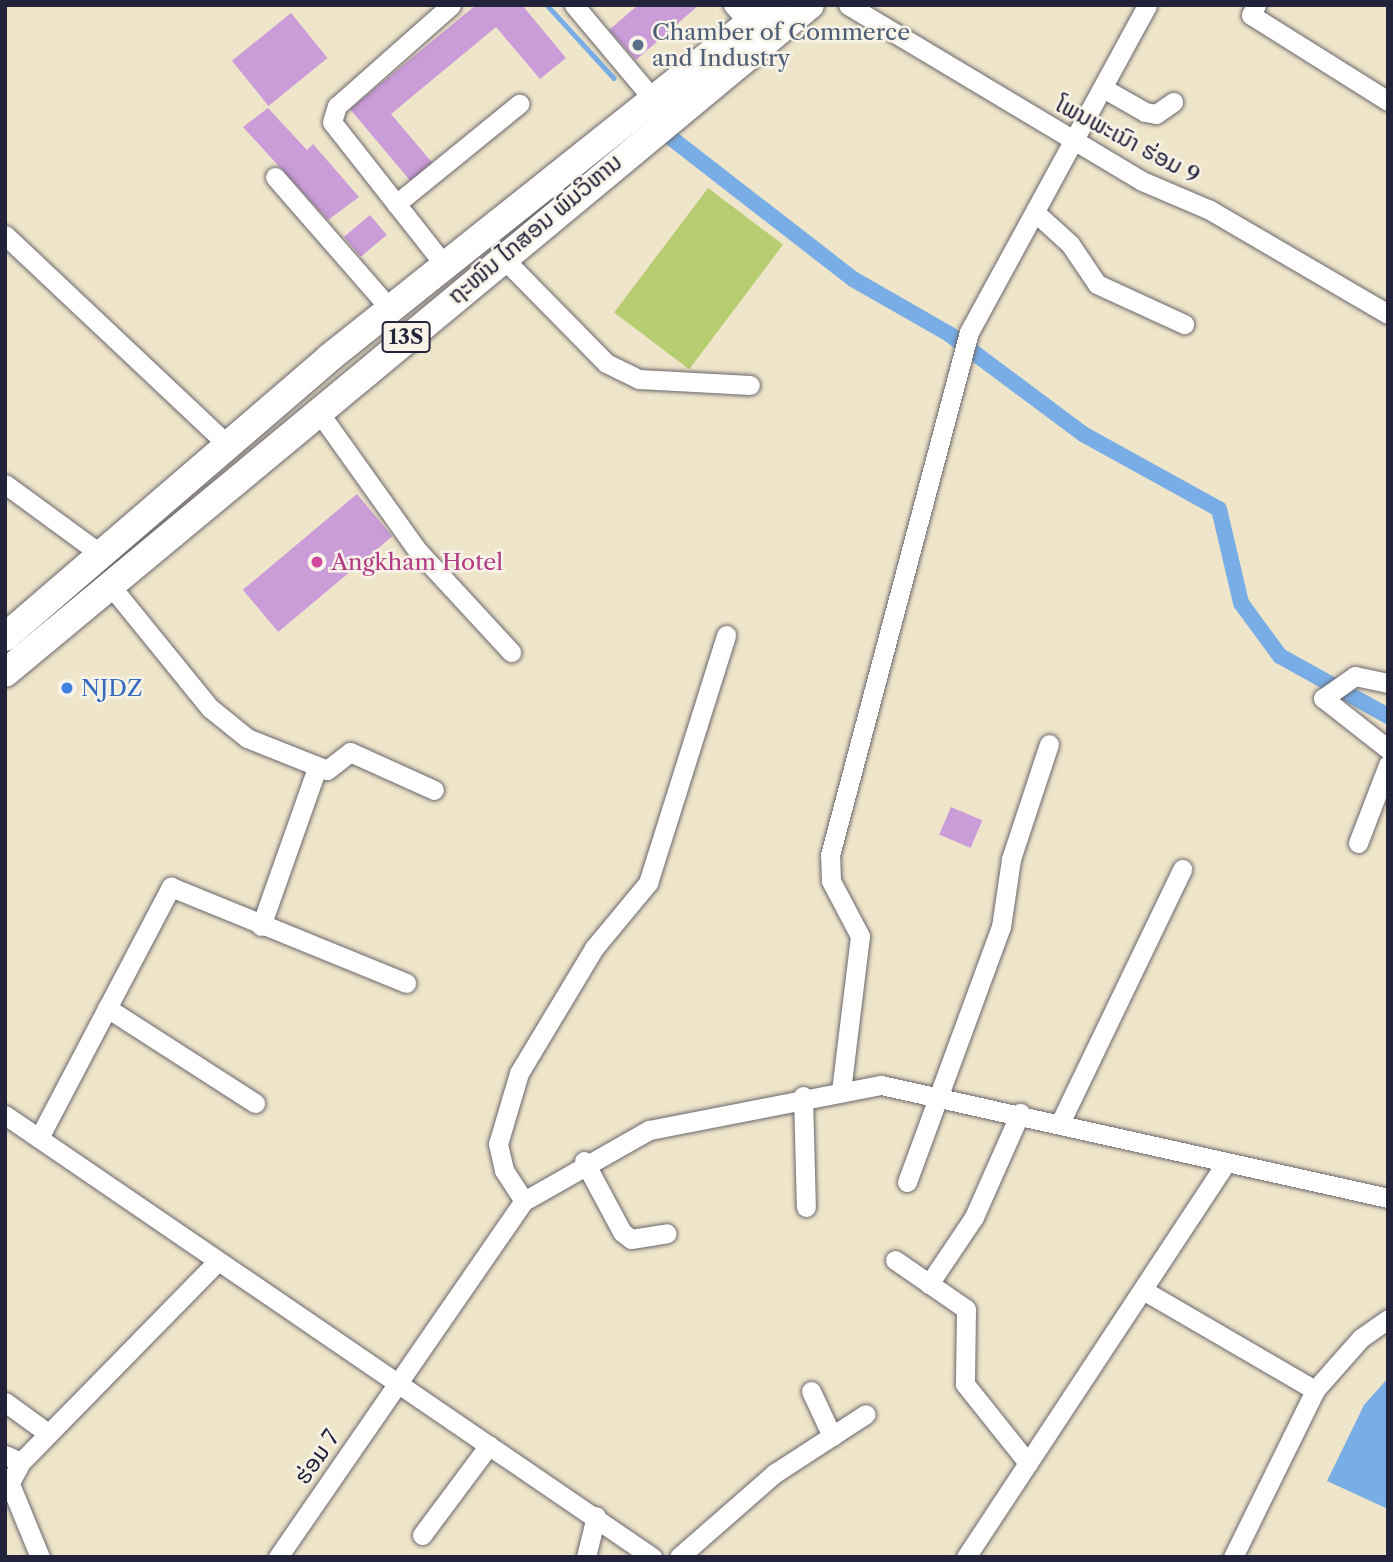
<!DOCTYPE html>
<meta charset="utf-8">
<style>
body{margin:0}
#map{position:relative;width:1393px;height:1562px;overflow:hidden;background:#efe5ca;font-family:"Libre Caslon Text","Noto Sans Lao",serif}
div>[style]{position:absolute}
.green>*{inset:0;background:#b8cd71;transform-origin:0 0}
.water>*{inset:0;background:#78ade5}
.stream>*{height:4.5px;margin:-2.25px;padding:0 2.25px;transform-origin:2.25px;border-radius:2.25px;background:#78ade5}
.canal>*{height:16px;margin:-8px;padding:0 8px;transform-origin:8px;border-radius:8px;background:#78ade5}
.building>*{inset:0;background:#ca9cd8;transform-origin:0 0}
.roads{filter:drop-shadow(0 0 2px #6a666d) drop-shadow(0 0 2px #6a666d)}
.minor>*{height:19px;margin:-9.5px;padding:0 9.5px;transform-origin:9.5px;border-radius:9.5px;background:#fff}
.highway>*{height:28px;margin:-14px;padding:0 14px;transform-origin:14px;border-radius:14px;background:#fff}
.dots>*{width:19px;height:19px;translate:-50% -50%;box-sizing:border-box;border:4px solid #f7f3e8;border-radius:50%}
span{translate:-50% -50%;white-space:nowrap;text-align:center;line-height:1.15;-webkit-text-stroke:5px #f7f3e8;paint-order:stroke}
.shield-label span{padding:2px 5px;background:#f7f3e8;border:2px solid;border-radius:5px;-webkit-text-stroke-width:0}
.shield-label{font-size:21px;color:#22223b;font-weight:700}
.service-label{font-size:23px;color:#4e5e75}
.left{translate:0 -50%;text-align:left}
.street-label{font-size:23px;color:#22223b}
.hotel-label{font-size:23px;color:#b23c85}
.shop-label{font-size:23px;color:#366cbe}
.frame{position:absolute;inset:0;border:7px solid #22223b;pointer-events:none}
</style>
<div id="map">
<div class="green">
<div style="left:708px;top:188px;width:94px;height:156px;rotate:37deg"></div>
</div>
<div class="water">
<div style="clip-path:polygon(1388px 1378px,1388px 1509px,1327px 1481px,1364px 1405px)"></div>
</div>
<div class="stream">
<div style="left:547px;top:5px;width:99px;rotate:47.5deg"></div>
</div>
<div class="canal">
<div style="left:666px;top:134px;width:237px;rotate:37.8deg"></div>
<div style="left:853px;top:279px;width:111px;rotate:29.8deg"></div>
<div style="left:949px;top:334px;width:167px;rotate:36.7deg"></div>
<div style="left:1083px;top:434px;width:155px;rotate:28.9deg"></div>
<div style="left:1219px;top:509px;width:97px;rotate:76.8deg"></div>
<div style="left:1241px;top:603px;width:66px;rotate:53.7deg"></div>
<div style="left:1280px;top:656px;width:124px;rotate:29.1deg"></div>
</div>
<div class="building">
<div style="clip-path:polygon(476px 5px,522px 5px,566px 58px,540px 79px,496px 27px,391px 114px,435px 166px,413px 184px,350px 109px)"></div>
<div style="clip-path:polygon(638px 5px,699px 5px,636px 60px,609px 30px)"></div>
<div style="left:291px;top:13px;width:58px;height:76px;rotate:51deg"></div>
<div style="clip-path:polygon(268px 108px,307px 150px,313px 144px,359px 197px,328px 220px,243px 127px)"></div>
<div style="left:370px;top:215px;width:26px;height:34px;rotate:50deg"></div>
<div style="left:357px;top:494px;width:55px;height:149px;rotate:50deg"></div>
<div style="left:951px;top:807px;width:34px;height:30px;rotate:23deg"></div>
</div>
<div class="roads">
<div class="minor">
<div style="left:574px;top:5px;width:121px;rotate:50deg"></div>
<div style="left:733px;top:5px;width:24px;rotate:48deg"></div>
<div style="left:848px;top:5px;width:343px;rotate:30.9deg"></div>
<div style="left:1142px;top:181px;width:74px;rotate:23.1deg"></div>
<div style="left:1210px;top:210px;width:206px;rotate:30.3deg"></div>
<div style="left:1256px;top:5px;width:11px;rotate:117deg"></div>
<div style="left:1251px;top:15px;width:162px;rotate:32.1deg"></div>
<div style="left:1103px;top:88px;width:48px;rotate:29.7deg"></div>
<div style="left:1145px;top:112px;width:11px;rotate:10deg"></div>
<div style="left:1156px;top:114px;width:21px;rotate:-35deg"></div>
<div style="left:275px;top:177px;width:178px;rotate:48.9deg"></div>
<div style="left:396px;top:204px;width:159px;rotate:-39.1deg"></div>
<div style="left:1037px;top:214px;width:45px;rotate:42.3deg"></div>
<div style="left:1070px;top:244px;width:48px;rotate:56deg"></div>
<div style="left:1097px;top:284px;width:96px;rotate:24.7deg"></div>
<div style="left:5px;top:235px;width:306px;rotate:43.3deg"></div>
<div style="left:502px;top:257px;width:148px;rotate:45.5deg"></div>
<div style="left:606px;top:363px;width:37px;rotate:26deg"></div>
<div style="left:639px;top:379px;width:111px;rotate:3.1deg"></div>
<div style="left:446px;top:267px;width:184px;rotate:-128.2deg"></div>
<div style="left:332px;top:122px;width:17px;rotate:-73deg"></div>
<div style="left:337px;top:106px;width:152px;rotate:-41.5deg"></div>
<div style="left:318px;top:411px;width:171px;rotate:54.5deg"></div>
<div style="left:417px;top:550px;width:139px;rotate:47.3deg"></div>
<div style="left:5px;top:484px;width:115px;rotate:36.2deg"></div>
<div style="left:110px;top:585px;width:159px;rotate:50.9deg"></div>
<div style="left:210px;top:708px;width:48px;rotate:39deg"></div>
<div style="left:247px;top:738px;width:86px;rotate:21.8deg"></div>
<div style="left:327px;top:770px;width:29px;rotate:-38deg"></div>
<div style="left:350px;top:752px;width:92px;rotate:24.3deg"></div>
<div style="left:1388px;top:683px;width:34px;rotate:-168deg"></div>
<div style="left:1355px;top:676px;width:39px;rotate:145deg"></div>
<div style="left:1323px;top:698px;width:83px;rotate:38.1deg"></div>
<div style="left:1358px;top:843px;width:84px;rotate:-69deg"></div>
<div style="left:261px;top:926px;width:168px;rotate:-70.5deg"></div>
<div style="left:107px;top:1008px;width:176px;rotate:32.7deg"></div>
<div style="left:841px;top:1091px;width:156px;rotate:-83deg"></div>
<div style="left:860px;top:936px;width:62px;rotate:-117.8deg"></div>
<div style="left:831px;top:881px;width:26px;rotate:-92deg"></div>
<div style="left:830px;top:855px;width:541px;rotate:-75.12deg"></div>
<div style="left:969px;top:332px;width:372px;rotate:-61.4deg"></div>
<div style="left:803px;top:1096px;width:111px;rotate:88.5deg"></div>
<div style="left:5px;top:1115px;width:784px;rotate:34.34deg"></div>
<div style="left:1060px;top:1123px;width:282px;rotate:-64.3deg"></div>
<div style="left:39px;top:1138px;width:284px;rotate:-62.3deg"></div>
<div style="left:171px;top:887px;width:254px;rotate:22.2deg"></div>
<div style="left:584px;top:1161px;width:81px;rotate:61.8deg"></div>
<div style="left:622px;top:1232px;width:11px;rotate:38deg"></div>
<div style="left:631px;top:1239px;width:36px;rotate:-9deg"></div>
<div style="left:907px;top:1182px;width:272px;rotate:-69.8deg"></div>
<div style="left:1001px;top:927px;width:69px;rotate:-81.6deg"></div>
<div style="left:1011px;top:859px;width:121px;rotate:-71.7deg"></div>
<div style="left:524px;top:1201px;width:37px;rotate:-123deg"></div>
<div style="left:504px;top:1170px;width:27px;rotate:-103deg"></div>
<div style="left:498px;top:1144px;width:74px;rotate:-73.5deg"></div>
<div style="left:519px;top:1073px;width:146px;rotate:-59deg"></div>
<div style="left:594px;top:948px;width:85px;rotate:-50.3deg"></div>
<div style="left:648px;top:883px;width:260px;rotate:-72.5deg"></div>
<div style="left:895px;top:1260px;width:86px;rotate:34.6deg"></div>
<div style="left:966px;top:1309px;width:75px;rotate:90.8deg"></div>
<div style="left:965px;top:1384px;width:101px;rotate:51.4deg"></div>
<div style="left:929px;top:1284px;width:81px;rotate:-56.1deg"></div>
<div style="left:974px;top:1217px;width:114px;rotate:-66.1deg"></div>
<div style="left:1143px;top:1290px;width:199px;rotate:30.2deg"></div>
<div style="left:811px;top:1391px;width:50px;rotate:65deg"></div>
<div style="left:5px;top:1402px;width:54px;rotate:36deg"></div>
<div style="left:5px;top:1455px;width:17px;rotate:24deg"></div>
<div style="left:10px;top:1484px;width:79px;rotate:67.7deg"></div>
<div style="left:5px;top:1492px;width:34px;rotate:-62deg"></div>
<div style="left:21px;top:1462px;width:281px;rotate:-45.6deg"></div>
<div style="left:422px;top:1535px;width:112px;rotate:-53.3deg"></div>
<div style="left:278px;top:1557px;width:433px;rotate:-55.4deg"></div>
<div style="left:524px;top:1201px;width:144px;rotate:-29.6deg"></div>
<div style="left:649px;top:1130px;width:236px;rotate:-11deg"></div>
<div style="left:881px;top:1085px;width:519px;rotate:12.56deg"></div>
<div style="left:586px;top:1557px;width:42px;rotate:-76.3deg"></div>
<div style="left:679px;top:1557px;width:128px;rotate:-41.2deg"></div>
<div style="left:775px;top:1473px;width:108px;rotate:-33deg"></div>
<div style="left:966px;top:1557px;width:472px;rotate:-56.6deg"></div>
<div style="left:1233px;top:1557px;width:186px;rotate:-63.8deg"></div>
<div style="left:1315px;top:1390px;width:69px;rotate:-48.5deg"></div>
<div style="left:1361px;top:1338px;width:33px;rotate:-35deg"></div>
</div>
<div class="highway">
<div style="left:5px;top:637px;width:428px;rotate:-40.7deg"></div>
<div style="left:329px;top:358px;width:566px;rotate:-38.55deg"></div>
<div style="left:5px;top:673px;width:1046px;rotate:-39.69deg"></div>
</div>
</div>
<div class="dots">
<div style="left:638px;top:45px;background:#5c6f8a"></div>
<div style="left:317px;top:562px;background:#d1479c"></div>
<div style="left:67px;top:688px;background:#3f7fe0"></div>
</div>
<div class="shield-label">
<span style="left:406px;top:337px">13S</span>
</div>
<div class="service-label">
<span class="left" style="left:652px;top:45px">Chamber of Commerce<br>and Industry</span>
</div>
<div class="street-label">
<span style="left:1128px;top:140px;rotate:28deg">ໂພນພະເນົາ ຮ່ອມ 9</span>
<span style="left:535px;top:229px;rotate:-40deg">ຖະໜົນ ໄກສອນ ພົມວິຫານ</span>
<span style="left:317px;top:1457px;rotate:-55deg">ຮ່ອມ 7</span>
</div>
<div class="hotel-label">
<span class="left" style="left:331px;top:562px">Angkham Hotel</span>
</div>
<div class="shop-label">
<span class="left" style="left:81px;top:688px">NJDZ</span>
</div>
<div class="frame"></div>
</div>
